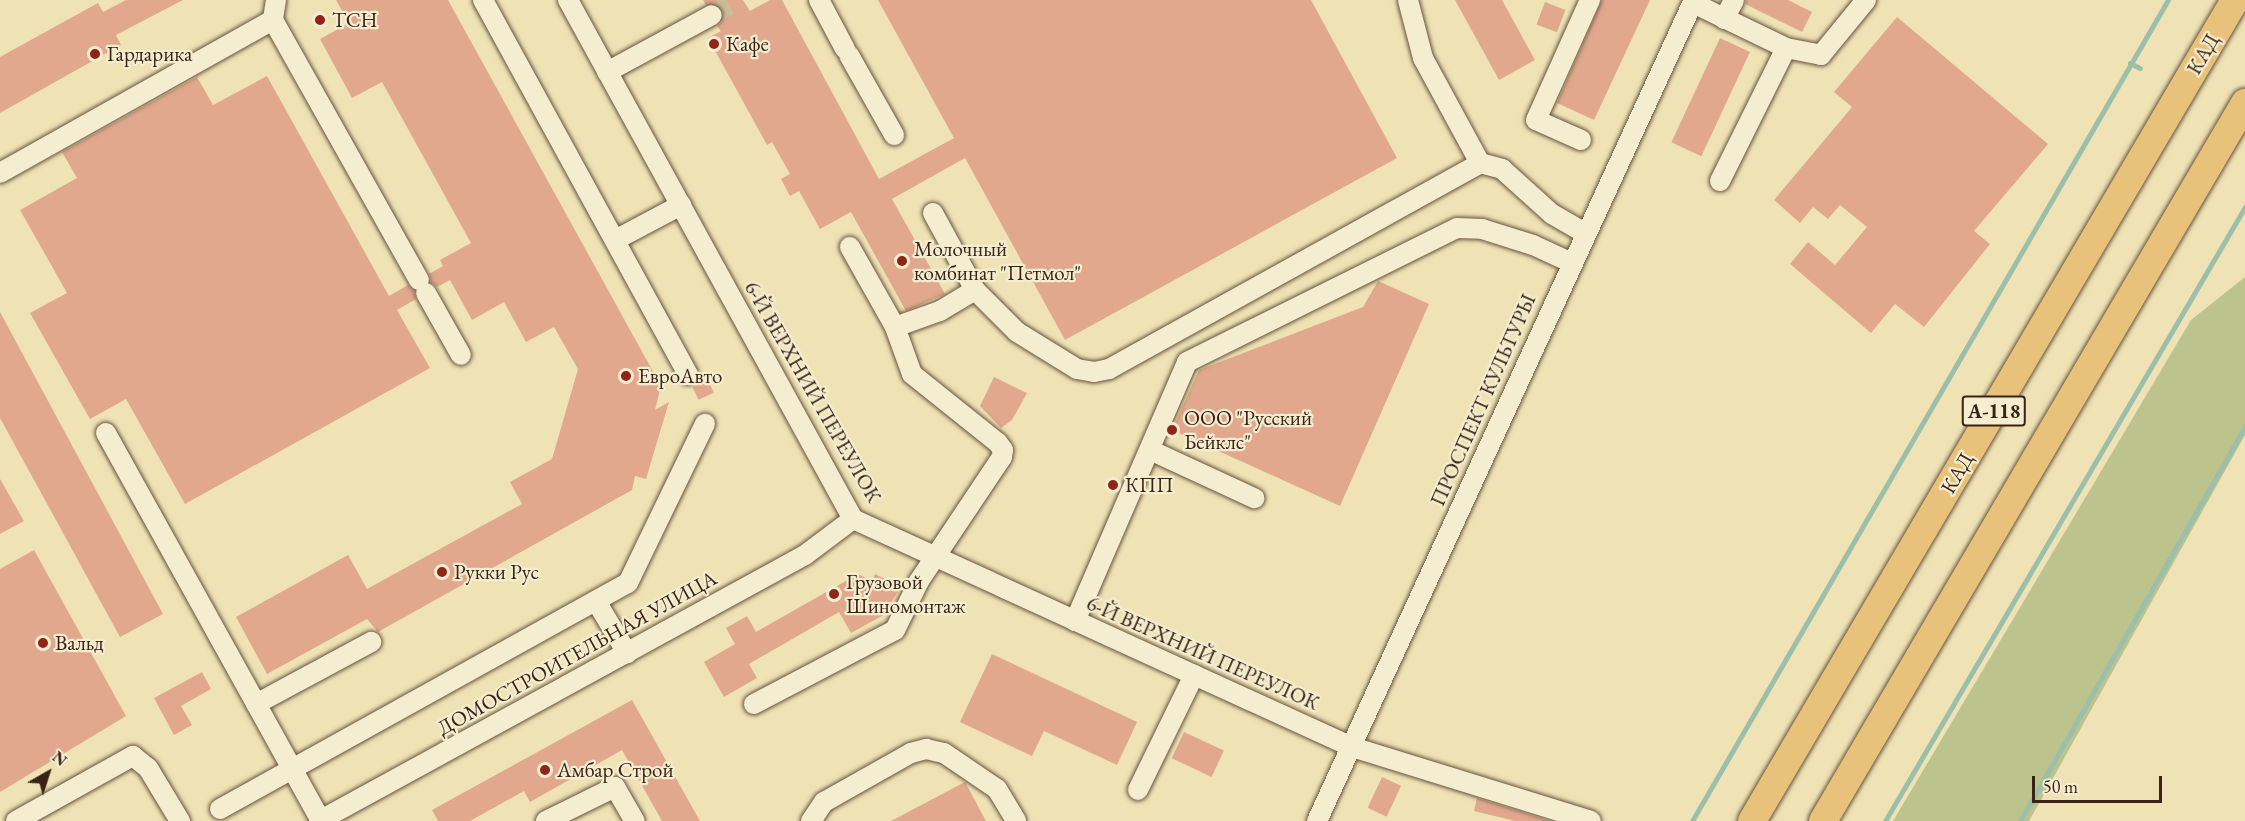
<!DOCTYPE html>
<meta charset="utf-8">
<style>
body{margin:0}
#map{position:relative;width:2245px;height:821px;overflow:hidden;background:#efe3b6;font-family:"EB Garamond",serif}
div>[style]{position:absolute}
.green>*{inset:0;background:#bcc38c}
.stream>*{height:5px;margin:-2.5px;padding:0 2.5px;transform-origin:2.5px;border-radius:2.5px;background:#9bbfa9}
.building>*{inset:0;background:#e1a88e;transform-origin:0 0}
.minor-tunnel>*{height:20px;margin-top:-10px;transform-origin:0;background:repeating-linear-gradient(90deg,#cbbd96 0 20px,transparent 0 30px)}
.roads{filter:drop-shadow(0 0 2px #67533e) drop-shadow(0 0 2px #67533e)}
.minor>*{height:20px;margin:-10px;padding:0 10px;transform-origin:10px;border-radius:10px;background:#f5edd0}
.highway>*{height:28px;margin:-14px;padding:0 14px;transform-origin:14px;border-radius:14px;background:#e8c27b}
.dots>*{width:16px;height:16px;translate:-50% -50%;box-sizing:border-box;border:3px solid #f5edd0;border-radius:50%}
span{translate:-50% -50%;white-space:nowrap;text-align:center;line-height:1.15;-webkit-text-stroke:4.5px #f5edd0;paint-order:stroke}
.shield-label span{padding:2px 4px;background:#f5edd0;border:2px solid;border-radius:4px;-webkit-text-stroke-width:0}
.shield-label{font-size:20px;color:#3a2316;font-weight:700}
.poi-label{font-size:21px;color:#3a2316}
.left{translate:0 -50%;text-align:left}
.street-label{font-size:21px;color:#3a2316}
.north{position:absolute;left:18px;top:743px;width:60px;height:60px;-webkit-text-stroke:4px #f5edd0;paint-order:stroke;rotate:39deg;font-size:16px;font-weight:700;line-height:24px;text-align:center;color:#3a2316}
.north::after{content:'';display:block;margin:auto;width:21px;height:27px;background:#3a2316;clip-path:polygon(50% 0,100% 100%,50% 72%,0 100%)}
.scale{position:absolute;left:2032px;top:776px;width:130px;height:27px;box-sizing:border-box;border:3px solid #3a2316;border-top:0;padding-left:8px;font-size:18px;line-height:21px;white-space:nowrap;color:#3a2316;-webkit-text-stroke:4px #f5edd0;paint-order:stroke}
</style>
<div id="map">
<div class="green">
<div style="clip-path:polygon(2245px 277px,2245px 435px,2029px 821px,1893px 821px,2191px 320px)"></div>
</div>
<div class="stream">
<div style="left:2130px;top:63px;width:11px;rotate:27deg"></div>
<div style="left:1692px;top:821px;width:949px;rotate:-59.9deg"></div>
<div style="left:1885px;top:821px;width:712px;rotate:-59.62deg"></div>
<div style="left:2020px;top:821px;width:455px;rotate:-60.3deg"></div>
</div>
<div class="building">
<div style="clip-path:polygon(126px 0,183px 0,116px 35px,121px 45px,0 113px,0 57px,98px 3px,103px 12px)"></div>
<div style="clip-path:polygon(336px 0,448px 0,661px 386px,655px 410px,669px 402px,646px 479px,635px 476px,632px 490px,378px 632px,367px 619px,267px 674px,236px 617px,348px 555px,367px 589px,522px 504px,510px 482px,552px 459px,578px 369px,554px 327px,526px 342px,504px 302px,472px 320px,450px 280px,437px 287px,431px 282px,429px 274px,443px 266px,440px 260px,471px 243px,382px 82px,352px 98px,320px 39px,349px 23px)"></div>
<div style="clip-path:polygon(703px 0,743px 0,750px 11px,770px 0,782px 0,879px 179px,954px 138px,878px 0,1311px 0,1397px 158px,1065px 340px,965px 158px,892px 199px,945px 294px,906px 311px,851px 212px,820px 229px,799px 191px,790px 196px,781px 179px,790px 174px,772px 142px,767px 145px,708px 38px,721px 31px,717px 26px,722px 21px,723px 10px,718px 5px,706px 5px)"></div>
<div style="clip-path:polygon(1455px 0,1502px 0,1535px 60px,1499px 80px)"></div>
<div style="clip-path:polygon(1602px 0,1650px 0,1594px 120px,1557px 103px)"></div>
<div style="clip-path:polygon(1746px 0,1788px 0,1812px 12px,1802px 32px,1745px 4px)"></div>
<div style="left:1545px;top:2px;width:22px;height:24px;rotate:21deg"></div>
<div style="clip-path:polygon(1897px 17px,2048px 144px,1974px 231px,1990px 244px,1924px 327px,1895px 304px,1871px 333px,1790px 264px,1808px 242px,1835px 265px,1867px 227px,1840px 205px,1828px 219px,1813px 207px,1800px 223px,1774px 200px,1852px 107px,1834px 92px)"></div>
<div style="left:1720px;top:38px;width:33px;height:115px;rotate:25deg"></div>
<div style="clip-path:polygon(267px 76px,389px 296px,408px 285px,414px 291px,416px 299px,397px 310px,430px 368px,185px 504px,126px 399px,90px 419px,30px 313px,67px 293px,20px 210px,77px 178px,62px 152px,197px 77px,213px 105px)"></div>
<div style="clip-path:polygon(1378px 281px,1429px 304px,1340px 506px,1172px 430px,1199px 370px,1363px 307px)"></div>
<div style="clip-path:polygon(0 312px,163px 614px,120px 637px,0 418px)"></div>
<div style="clip-path:polygon(994px 377px,1027px 393px,1012px 420px,1001px 428px,980px 406px)"></div>
<div style="left:708px;top:380px;width:14px;height:17px;rotate:65deg"></div>
<div style="clip-path:polygon(0 479px,24px 521px,0 534px)"></div>
<div style="clip-path:polygon(34px 550px,126px 716px,0 792px,0 569px)"></div>
<div style="clip-path:polygon(858px 574px,872px 581px,875px 574px,901px 587px,882px 616px,851px 633px,839px 612px,749px 664px,757px 678px,724px 697px,704px 662px,735px 644px,726px 628px,747px 616px,756px 632px)"></div>
<div style="clip-path:polygon(992px 654px,1137px 722px,1117px 765px,1044px 731px,1032px 756px,960px 722px)"></div>
<div style="clip-path:polygon(202px 672px,211px 689px,181px 706px,192px 725px,174px 735px,154px 698px)"></div>
<div style="clip-path:polygon(632px 700px,700px 821px,662px 821px,622px 750px,530px 802px,524px 791px,470px 821px,438px 821px,432px 810px)"></div>
<div style="left:1184px;top:732px;width:44px;height:29px;rotate:25deg"></div>
<div style="left:1382px;top:777px;width:21px;height:34px;rotate:25deg"></div>
<div style="clip-path:polygon(965px 782px,986px 821px,891px 821px)"></div>
<div style="clip-path:polygon(1477px 798px,1550px 821px,1515px 821px,1474px 811px)"></div>
</div>
<div class="minor-tunnel">
<div style="left:712px;top:15px;width:30px;rotate:-30deg"></div>
</div>
<div class="roads">
<div class="minor">
<div style="left:276px;top:0;width:20px;rotate:99deg"></div>
<div style="left:273px;top:20px;width:298px;rotate:60.7deg"></div>
<div style="left:483px;top:0;width:427px;rotate:61.3deg"></div>
<div style="left:568px;top:0;width:592px;rotate:61.23deg"></div>
<div style="left:853px;top:519px;width:549px;rotate:24.56deg"></div>
<div style="left:1352px;top:747px;width:250px;rotate:17.2deg"></div>
<div style="left:819px;top:0;width:55px;rotate:62deg"></div>
<div style="left:1693px;top:3px;width:103px;rotate:25.8deg"></div>
<div style="left:1724px;top:19px;width:21px;rotate:-62deg"></div>
<div style="left:849px;top:55px;width:92px;rotate:60.6deg"></div>
<div style="left:607px;top:72px;width:119px;rotate:-28.5deg"></div>
<div style="left:1581px;top:140px;width:49px;rotate:-156deg"></div>
<div style="left:1536px;top:120px;width:132px;rotate:-65.8deg"></div>
<div style="left:1480px;top:163px;width:23px;rotate:15deg"></div>
<div style="left:1502px;top:169px;width:67px;rotate:42deg"></div>
<div style="left:1552px;top:214px;width:38px;rotate:30deg"></div>
<div style="left:0;top:173px;width:313px;rotate:-29.3deg"></div>
<div style="left:1720px;top:181px;width:148px;rotate:-63.6deg"></div>
<div style="left:1786px;top:48px;width:36px;rotate:11deg"></div>
<div style="left:1821px;top:55px;width:71px;rotate:-50.7deg"></div>
<div style="left:933px;top:213px;width:88px;rotate:61.4deg"></div>
<div style="left:975px;top:290px;width:59px;rotate:45deg"></div>
<div style="left:1017px;top:332px;width:70px;rotate:31.7deg"></div>
<div style="left:1077px;top:369px;width:17px;rotate:10deg"></div>
<div style="left:1094px;top:372px;width:15px;rotate:-11deg"></div>
<div style="left:1109px;top:369px;width:424px;rotate:-29deg"></div>
<div style="left:1480px;top:163px;width:119px;rotate:-118.5deg"></div>
<div style="left:1423px;top:58px;width:60px;rotate:-104.5deg"></div>
<div style="left:615px;top:240px;width:75px;rotate:-27.9deg"></div>
<div style="left:426px;top:293px;width:71px;rotate:60.6deg"></div>
<div style="left:895px;top:327px;width:48px;rotate:-19.6deg"></div>
<div style="left:940px;top:311px;width:41px;rotate:-31deg"></div>
<div style="left:106px;top:433px;width:444px;rotate:61deg"></div>
<div style="left:1150px;top:450px;width:115px;rotate:24.8deg"></div>
<div style="left:596px;top:601px;width:61px;rotate:59.2deg"></div>
<div style="left:1075px;top:621px;width:282px;rotate:-66.6deg"></div>
<div style="left:1187px;top:362px;width:301px;rotate:-26.4deg"></div>
<div style="left:1457px;top:228px;width:25px;rotate:2deg"></div>
<div style="left:1482px;top:229px;width:53px;rotate:17.4deg"></div>
<div style="left:1533px;top:245px;width:43px;rotate:24.8deg"></div>
<div style="left:256px;top:704px;width:131px;rotate:-28.3deg"></div>
<div style="left:754px;top:704px;width:159px;rotate:-27.7deg"></div>
<div style="left:895px;top:630px;width:55px;rotate:-63.9deg"></div>
<div style="left:919px;top:581px;width:149px;rotate:-56.2deg"></div>
<div style="left:1002px;top:457px;width:7px;rotate:-82deg"></div>
<div style="left:1003px;top:450px;width:9px;rotate:-126deg"></div>
<div style="left:998px;top:443px;width:110px;rotate:-141.3deg"></div>
<div style="left:912px;top:374px;width:50px;rotate:-109.9deg"></div>
<div style="left:895px;top:327px;width:92px;rotate:-119.4deg"></div>
<div style="left:1138px;top:790px;width:128px;rotate:-64deg"></div>
<div style="left:220px;top:809px;width:466px;rotate:-29deg"></div>
<div style="left:628px;top:583px;width:177px;rotate:-64.2deg"></div>
<div style="left:16px;top:821px;width:134px;rotate:-29.1deg"></div>
<div style="left:133px;top:756px;width:19px;rotate:39deg"></div>
<div style="left:148px;top:768px;width:62px;rotate:58.9deg"></div>
<div style="left:319px;top:821px;width:554px;rotate:-28.69deg"></div>
<div style="left:805px;top:555px;width:60px;rotate:-36.9deg"></div>
<div style="left:546px;top:821px;width:77px;rotate:-26.2deg"></div>
<div style="left:615px;top:787px;width:39px;rotate:60deg"></div>
<div style="left:811px;top:821px;width:23px;rotate:-56deg"></div>
<div style="left:824px;top:802px;width:100px;rotate:-29.4deg"></div>
<div style="left:911px;top:753px;width:16px;rotate:-15deg"></div>
<div style="left:926px;top:749px;width:18px;rotate:13deg"></div>
<div style="left:944px;top:753px;width:64px;rotate:34.2deg"></div>
<div style="left:997px;top:789px;width:37px;rotate:59deg"></div>
<div style="left:1317px;top:821px;width:903px;rotate:-65.34deg"></div>
</div>
<div class="highway">
<div style="left:1752px;top:821px;width:953px;rotate:-59.53deg"></div>
<div style="left:1823px;top:821px;width:833px;rotate:-59.56deg"></div>
</div>
</div>
<div class="dots">
<div style="left:320px;top:20px;background:#8f2418"></div>
<div style="left:714px;top:44px;background:#8f2418"></div>
<div style="left:95px;top:54px;background:#8f2418"></div>
<div style="left:902px;top:261px;background:#8f2418"></div>
<div style="left:626px;top:376px;background:#8f2418"></div>
<div style="left:1172px;top:430px;background:#8f2418"></div>
<div style="left:1113px;top:485px;background:#8f2418"></div>
<div style="left:442px;top:572px;background:#8f2418"></div>
<div style="left:834px;top:594px;background:#8f2418"></div>
<div style="left:43px;top:643px;background:#8f2418"></div>
<div style="left:545px;top:770px;background:#8f2418"></div>
</div>
<div class="shield-label">
<span style="left:1994px;top:411px">А-118</span>
</div>
<div class="poi-label">
<span class="left" style="left:332px;top:20px">ТСН</span>
<span class="left" style="left:726px;top:44px">Кафе</span>
<span class="left" style="left:107px;top:54px">Гардарика</span>
<span class="left" style="left:914px;top:261px">Молочный<br>комбинат "Петмол"</span>
<span class="left" style="left:638px;top:376px">ЕвроАвто</span>
<span class="left" style="left:1184px;top:430px">ООО "Русский<br>Бейклс"</span>
<span class="left" style="left:1125px;top:485px">КПП</span>
<span class="left" style="left:454px;top:572px">Рукки Рус</span>
<span class="left" style="left:846px;top:594px">Грузовой<br>Шиномонтаж</span>
<span class="left" style="left:55px;top:643px">Вальд</span>
<span class="left" style="left:557px;top:770px">Амбар Строй</span>
</div>
<div class="street-label">
<span style="left:2203px;top:54px;rotate:-60deg">КАД</span>
<span style="left:813px;top:392px;rotate:60deg">6-Й ВЕРХНИЙ ПЕРЕУЛОК</span>
<span style="left:1483px;top:400px;rotate:-66deg">ПРОСПЕКТ КУЛЬТУРЫ</span>
<span style="left:1957px;top:473px;rotate:-60deg">КАД</span>
<span style="left:577px;top:653px;rotate:-29deg">ДОМОСТРОИТЕЛЬНАЯ УЛИЦА</span>
<span style="left:1203px;top:653px;rotate:24deg">6-Й ВЕРХНИЙ ПЕРЕУЛОК</span>
</div>
<div class="north">N</div>
<div class="scale">50 m</div>
</div>
